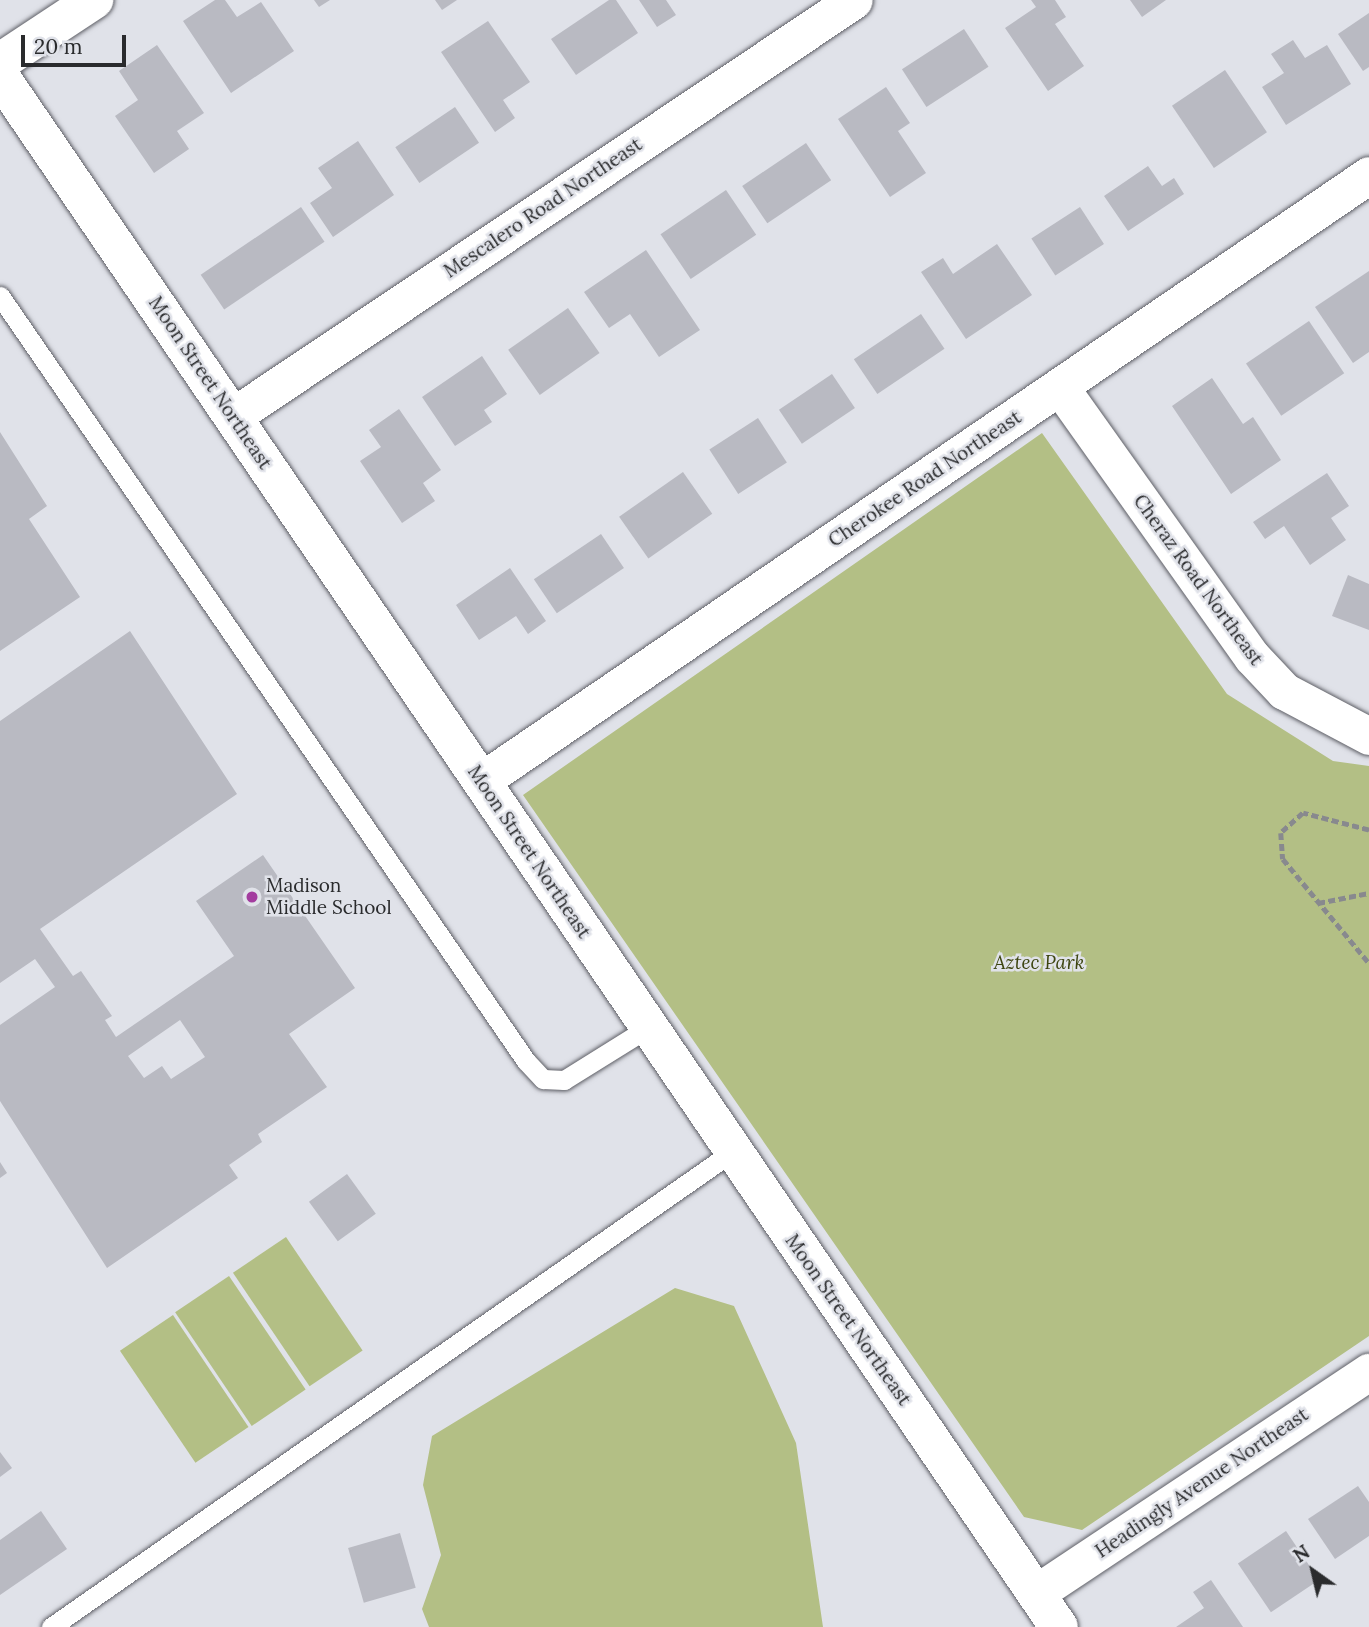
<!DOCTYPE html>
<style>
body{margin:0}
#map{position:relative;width:1369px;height:1627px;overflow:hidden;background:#e0e2e9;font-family:Lora,serif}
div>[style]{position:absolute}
.green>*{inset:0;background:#b3bf85;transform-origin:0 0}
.building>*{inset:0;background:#b9bac2;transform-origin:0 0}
.path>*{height:4.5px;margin-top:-2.25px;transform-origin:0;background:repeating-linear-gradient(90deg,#88898e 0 7px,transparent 0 10.5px)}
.roads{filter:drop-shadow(0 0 2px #5e5f66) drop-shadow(0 0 2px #5e5f66)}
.lane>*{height:19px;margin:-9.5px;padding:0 9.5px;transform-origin:9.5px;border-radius:9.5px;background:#fff}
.street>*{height:37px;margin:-18.5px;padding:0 18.5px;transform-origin:18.5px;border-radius:18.5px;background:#fff}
.secondary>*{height:38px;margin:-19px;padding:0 19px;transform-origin:19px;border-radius:19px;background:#fff}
.dots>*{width:19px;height:19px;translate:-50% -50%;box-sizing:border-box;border:4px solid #e0e2e9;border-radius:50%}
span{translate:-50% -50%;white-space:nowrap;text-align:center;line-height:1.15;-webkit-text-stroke:5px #e0e2e9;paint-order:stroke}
.street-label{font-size:19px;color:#2a2b2d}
.poi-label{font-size:19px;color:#2a2b2d}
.left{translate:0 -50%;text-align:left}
.park-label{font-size:19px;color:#3c440f;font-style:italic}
.north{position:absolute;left:1278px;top:1536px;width:70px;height:70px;-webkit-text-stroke:5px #e0e2e9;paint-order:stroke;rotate:326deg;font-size:19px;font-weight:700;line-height:28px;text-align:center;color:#2a2b2d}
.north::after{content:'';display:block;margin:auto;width:24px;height:32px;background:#2a2b2d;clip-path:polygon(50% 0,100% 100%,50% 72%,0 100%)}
.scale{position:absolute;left:21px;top:35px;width:105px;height:32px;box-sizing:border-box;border:4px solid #2a2b2d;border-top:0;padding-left:9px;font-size:21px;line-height:24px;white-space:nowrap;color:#2a2b2d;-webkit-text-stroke:5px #e0e2e9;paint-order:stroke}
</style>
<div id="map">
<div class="green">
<div style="clip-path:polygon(1042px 433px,1227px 694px,1333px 761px,1369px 766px,1369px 1336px,1082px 1530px,1024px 1517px,523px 795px)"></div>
<div style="left:286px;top:1237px;width:137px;height:64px;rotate:56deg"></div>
<div style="left:229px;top:1276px;width:137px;height:65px;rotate:56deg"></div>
<div style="clip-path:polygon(675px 1288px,734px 1306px,796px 1443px,823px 1627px,429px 1627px,422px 1609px,441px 1555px,423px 1485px,432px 1436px)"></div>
<div style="left:173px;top:1315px;width:135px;height:64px;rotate:56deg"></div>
</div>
<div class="building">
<div style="clip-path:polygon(215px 0,225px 0,237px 17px,261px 2px,294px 51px,231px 93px,183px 21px)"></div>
<div style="clip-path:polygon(314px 0,330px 0,319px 7px)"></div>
<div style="clip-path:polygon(435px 0,457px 0,442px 10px)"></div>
<div style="clip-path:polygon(609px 0,616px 0,638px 33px,576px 75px,551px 39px)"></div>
<div style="clip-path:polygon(639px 0,666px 0,676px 15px,657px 27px)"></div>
<div style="clip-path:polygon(1031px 0,1055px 0,1066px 17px,1055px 24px,1084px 66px,1048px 91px,1005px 28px,1036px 7px)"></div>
<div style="clip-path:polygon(1130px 0,1166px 0,1142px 17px)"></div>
<div style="clip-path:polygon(1369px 13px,1369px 67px,1363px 71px,1338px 34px)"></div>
<div style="clip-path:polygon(488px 21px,530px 82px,503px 100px,515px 118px,495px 132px,441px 52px)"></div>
<div style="left:964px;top:29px;width:45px;height:74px;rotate:57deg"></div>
<div style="clip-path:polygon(1293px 40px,1305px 58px,1327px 45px,1351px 84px,1286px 125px,1262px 87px,1284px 73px,1271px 54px)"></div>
<div style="clip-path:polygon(157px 45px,204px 113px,177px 131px,189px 149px,154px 173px,115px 116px,138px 100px,119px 71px)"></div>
<div style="left:1225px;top:70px;width:75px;height:64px;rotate:56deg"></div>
<div style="clip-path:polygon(886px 87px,910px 123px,898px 131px,926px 173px,890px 197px,838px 119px)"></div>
<div style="left:455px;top:107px;width:43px;height:72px;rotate:56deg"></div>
<div style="clip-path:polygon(358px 141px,394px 195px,333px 237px,310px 203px,332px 188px,318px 168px)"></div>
<div style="left:806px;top:143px;width:45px;height:77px;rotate:56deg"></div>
<div style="clip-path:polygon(1148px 166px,1162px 186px,1174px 178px,1184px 194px,1128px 231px,1104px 196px)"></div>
<div style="left:726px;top:190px;width:54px;height:79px;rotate:56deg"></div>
<div style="left:301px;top:207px;width:42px;height:121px;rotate:56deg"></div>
<div style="left:1080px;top:207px;width:44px;height:58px;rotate:57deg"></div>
<div style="clip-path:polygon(997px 244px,1032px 295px,966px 339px,921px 272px,943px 258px,953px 274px)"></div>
<div style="clip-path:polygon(646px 250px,700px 330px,659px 357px,630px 314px,609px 328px,584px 292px)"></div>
<div style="clip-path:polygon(1369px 271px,1369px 352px,1353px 363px,1315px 307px)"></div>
<div style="left:568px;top:308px;width:55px;height:73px;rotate:55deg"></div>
<div style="left:921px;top:314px;width:42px;height:81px;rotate:56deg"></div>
<div style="left:1309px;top:321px;width:63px;height:76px;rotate:56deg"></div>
<div style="clip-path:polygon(482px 356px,507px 394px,484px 410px,492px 422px,455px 446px,422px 397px)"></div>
<div style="left:832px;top:374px;width:41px;height:64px;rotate:56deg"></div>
<div style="clip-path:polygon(1212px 378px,1243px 424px,1253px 417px,1281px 460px,1231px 494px,1172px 406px)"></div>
<div style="clip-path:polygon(399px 409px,441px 470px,423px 483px,435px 501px,402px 523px,360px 461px,381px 447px,369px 430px)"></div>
<div style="left:758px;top:418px;width:53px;height:58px;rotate:57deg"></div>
<div style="clip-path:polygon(0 432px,47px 506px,29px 519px,80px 597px,0 651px)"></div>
<div style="left:683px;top:472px;width:51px;height:78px;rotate:55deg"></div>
<div style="clip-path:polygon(1327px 473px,1349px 506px,1331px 518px,1346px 540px,1310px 565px,1284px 526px,1265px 539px,1253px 522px)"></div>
<div style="left:601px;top:534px;width:41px;height:81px;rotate:56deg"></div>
<div style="clip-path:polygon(510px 568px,546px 621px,528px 634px,516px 616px,479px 640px,456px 605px)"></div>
<div style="clip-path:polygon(1348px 575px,1369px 584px,1369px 630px,1332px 616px)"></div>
<div style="clip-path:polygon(evenodd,130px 631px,237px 794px,40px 929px,73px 976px,81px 971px,112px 1016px,105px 1020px,116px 1037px,234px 956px,196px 901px,263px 855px,355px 988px,289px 1034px,327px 1087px,258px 1134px,262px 1142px,229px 1165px,238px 1178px,107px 1268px,0 1101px,0 1025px,55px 987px,35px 959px,0 983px,0 721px,130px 631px,180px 1020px,205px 1057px,171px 1079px,162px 1066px,144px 1078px,128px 1056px,180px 1020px)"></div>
<div style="clip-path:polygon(0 1162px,7px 1173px,0 1178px)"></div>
<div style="left:347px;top:1174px;width:49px;height:47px;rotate:54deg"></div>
<div style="clip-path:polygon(0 1452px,12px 1468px,0 1477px)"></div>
<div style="clip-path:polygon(1358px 1486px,1369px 1502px,1369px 1536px,1335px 1559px,1308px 1519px)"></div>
<div style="clip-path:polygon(41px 1511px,67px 1549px,0 1595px,0 1540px)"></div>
<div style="left:1286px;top:1531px;width:59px;height:58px;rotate:56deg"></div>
<div style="left:400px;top:1533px;width:57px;height:54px;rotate:74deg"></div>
<div style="clip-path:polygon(1211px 1580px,1243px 1627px,1176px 1627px,1204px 1608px,1193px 1592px)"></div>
</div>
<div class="path">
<div style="left:1369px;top:830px;width:68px;rotate:-165.6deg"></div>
<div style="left:1303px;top:813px;width:30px;rotate:138deg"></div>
<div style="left:1281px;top:833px;width:26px;rotate:86deg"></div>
<div style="left:1283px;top:859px;width:135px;rotate:50.4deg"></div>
<div style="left:1318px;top:903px;width:52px;rotate:-11.1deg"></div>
</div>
<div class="roads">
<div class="lane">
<div style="left:0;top:296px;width:928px;rotate:55.49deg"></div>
<div style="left:526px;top:1061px;width:25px;rotate:47deg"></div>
<div style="left:543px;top:1079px;width:21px;rotate:3deg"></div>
<div style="left:564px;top:1080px;width:100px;rotate:-31.9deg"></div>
<div style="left:51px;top:1627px;width:830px;rotate:-34.9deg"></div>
</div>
<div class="street">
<div style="left:1060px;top:387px;width:331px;rotate:54.6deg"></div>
<div style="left:1252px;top:657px;width:47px;rotate:46.7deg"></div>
<div style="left:1284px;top:691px;width:96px;rotate:27.9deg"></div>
<div style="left:233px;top:416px;width:747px;rotate:-33.82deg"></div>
<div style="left:481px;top:781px;width:1075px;rotate:-34.31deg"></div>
<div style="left:1036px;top:1593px;width:400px;rotate:-33.6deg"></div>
</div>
<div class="secondary">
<div style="left:0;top:62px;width:113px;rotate:-33.4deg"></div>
<div style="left:0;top:76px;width:1878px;rotate:55.68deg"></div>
</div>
</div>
<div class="dots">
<div style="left:252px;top:897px;background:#a33c9f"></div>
</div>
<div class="street-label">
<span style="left:543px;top:208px;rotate:-34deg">Mescalero Road Northeast</span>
<span style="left:210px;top:383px;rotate:56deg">Moon Street Northeast</span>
<span style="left:925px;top:479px;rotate:-34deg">Cherokee Road Northeast</span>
<span style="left:1198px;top:580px;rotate:54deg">Cheraz Road Northeast</span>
<span style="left:529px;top:852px;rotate:56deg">Moon Street Northeast</span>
<span style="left:848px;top:1320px;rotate:55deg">Moon Street Northeast</span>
<span style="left:1202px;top:1483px;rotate:-34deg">Headingly Avenue Northeast</span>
</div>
<div class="poi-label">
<span class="left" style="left:266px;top:897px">Madison<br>Middle School</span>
</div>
<div class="park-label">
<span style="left:1039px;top:963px">Aztec Park</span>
</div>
<div class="north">N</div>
<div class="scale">20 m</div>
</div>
